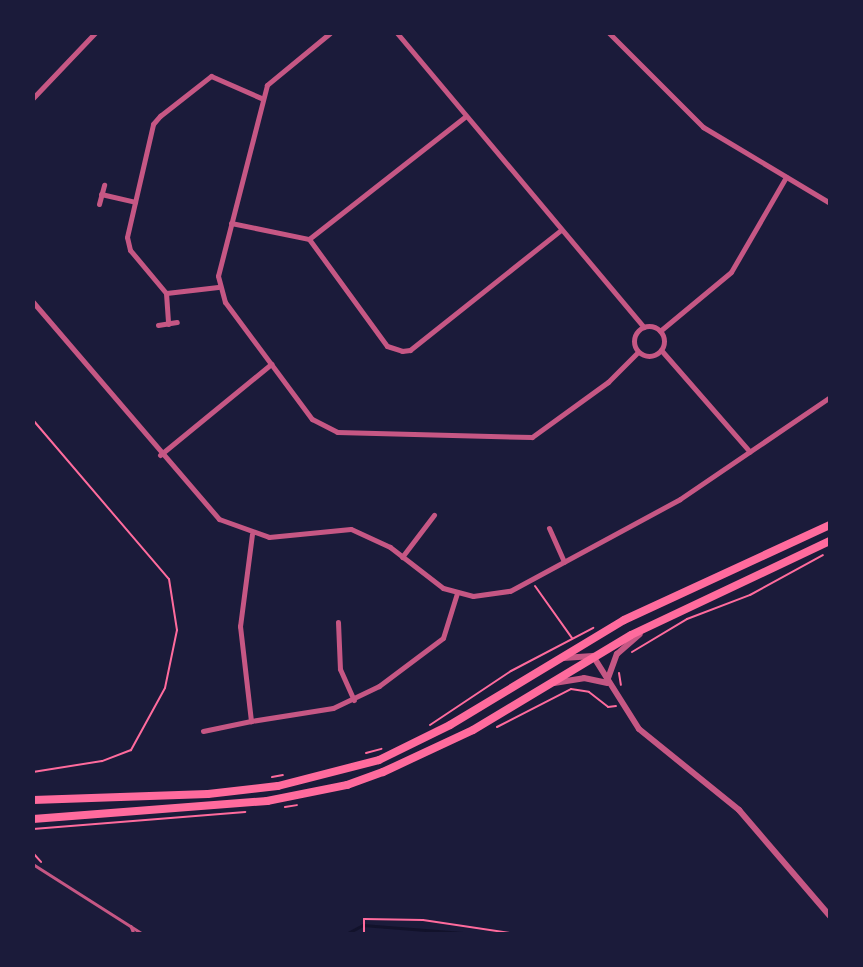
<!DOCTYPE html>
<style>
body{margin:0}
#map{position:relative;width:863px;height:967px;overflow:hidden;background:#1b1b3a;font-family:Cabin,sans-serif}
div>[style]{position:absolute}
.stream>*{height:2.5px;margin:-1.25px;padding:0 1.25px;transform-origin:1.25px;border-radius:1.25px;background:#12122b}
.path>*{height:2px;margin:-1px;padding:0 1px;transform-origin:1px;border-radius:1px;background:#ff6b9d}
.service>*{height:2.5px;margin:-1.25px;padding:0 1.25px;transform-origin:1.25px;border-radius:1.25px;background:#c65784}
.minor>*{height:5px;margin:-2.5px;padding:0 2.5px;transform-origin:2.5px;border-radius:2.5px;background:#c65784}
.minor>.ring{margin:-2.5px;padding:0;box-sizing:content-box;background:none;border:5px solid #c65784;border-radius:50%}
.tertiary>*{height:6px;margin:-3px;padding:0 3px;transform-origin:3px;border-radius:3px;background:#c65784}
.primary>*{height:8px;margin:-4px;padding:0 4px;transform-origin:4px;border-radius:4px;background:#ff6b9d}
span{translate:-50% -50%;white-space:nowrap;text-align:center;line-height:1.15;-webkit-text-stroke:6px #1b1b3a;paint-order:stroke}
.frame{position:absolute;inset:0;border:35px solid #1b1b3a;pointer-events:none}
</style>
<div id="map">
<div class="stream">
<div style="left:346px;top:934px;width:19px;rotate:-28deg"></div>
<div style="left:363px;top:925px;width:112px;rotate:4.6deg"></div>
</div>
<div class="path">
<div style="left:33px;top:420px;width:209px;rotate:49.5deg"></div>
<div style="left:169px;top:579px;width:52px;rotate:81.1deg"></div>
<div style="left:177px;top:630px;width:59px;rotate:101.7deg"></div>
<div style="left:165px;top:688px;width:71px;rotate:118.7deg"></div>
<div style="left:131px;top:750px;width:31px;rotate:159deg"></div>
<div style="left:102px;top:761px;width:70px;rotate:170.9deg"></div>
<div style="left:535px;top:586px;width:64px;rotate:54.6deg"></div>
<div style="left:632px;top:652px;width:64px;rotate:-31deg"></div>
<div style="left:687px;top:619px;width:67px;rotate:-20.9deg"></div>
<div style="left:750px;top:595px;width:83px;rotate:-28.7deg"></div>
<div style="left:619px;top:673px;width:12px;rotate:81deg"></div>
<div style="left:430px;top:725px;width:97px;rotate:-33.7deg"></div>
<div style="left:511px;top:671px;width:93px;rotate:-27.7deg"></div>
<div style="left:497px;top:727px;width:83px;rotate:-27.2deg"></div>
<div style="left:571px;top:689px;width:18px;rotate:9deg"></div>
<div style="left:589px;top:692px;width:24px;rotate:38deg"></div>
<div style="left:608px;top:707px;width:8px;rotate:-7deg"></div>
<div style="left:366px;top:753px;width:16px;rotate:-15deg"></div>
<div style="left:272px;top:777px;width:11px;rotate:-10deg"></div>
<div style="left:285px;top:807px;width:12px;rotate:-9deg"></div>
<div style="left:33px;top:829px;width:213px;rotate:-4.6deg"></div>
<div style="left:33px;top:853px;width:12px;rotate:48deg"></div>
<div style="left:364px;top:934px;width:15px;rotate:-90deg"></div>
<div style="left:364px;top:919px;width:59px;rotate:1deg"></div>
<div style="left:423px;top:920px;width:95px;rotate:8.5deg"></div>
</div>
<div class="service">
<div style="left:33px;top:864px;width:130px;rotate:32.5deg"></div>
<div style="left:131px;top:926px;width:9px;rotate:69deg"></div>
</div>
<div class="minor">
<div style="left:330px;top:33px;width:82px;rotate:140.5deg"></div>
<div style="left:267px;top:85px;width:197px;rotate:104.4deg"></div>
<div style="left:218px;top:276px;width:27px;rotate:75deg"></div>
<div style="left:225px;top:302px;width:146px;rotate:53.4deg"></div>
<div style="left:312px;top:419px;width:28px;rotate:27deg"></div>
<div style="left:337px;top:432px;width:195px;rotate:1.5deg"></div>
<div style="left:532px;top:437px;width:94px;rotate:-35.9deg"></div>
<div style="left:608px;top:382px;width:42px;rotate:-45deg"></div>
<div style="left:397px;top:33px;width:384px;rotate:50deg"></div>
<div style="left:609px;top:33px;width:133px;rotate:45deg"></div>
<div style="left:703px;top:127px;width:148px;rotate:30.9deg"></div>
<div style="left:33px;top:98px;width:90px;rotate:-46.4deg"></div>
<div style="left:101px;top:194px;width:35px;rotate:13deg"></div>
<div style="left:99px;top:204px;width:20px;rotate:-75deg"></div>
<div style="left:231px;top:223px;width:80px;rotate:11.6deg"></div>
<div style="left:309px;top:239px;width:199px;rotate:-38.1deg"></div>
<div style="left:309px;top:239px;width:132px;rotate:53.9deg"></div>
<div style="left:387px;top:346px;width:16px;rotate:18deg"></div>
<div style="left:402px;top:351px;width:8px;rotate:-7deg"></div>
<div style="left:410px;top:350px;width:193px;rotate:-38.5deg"></div>
<div style="left:218px;top:287px;width:52px;rotate:173.4deg"></div>
<div style="left:166px;top:293px;width:56px;rotate:-129.9deg"></div>
<div style="left:130px;top:250px;width:13px;rotate:-103deg"></div>
<div style="left:127px;top:237px;width:116px;rotate:-77deg"></div>
<div style="left:153px;top:124px;width:11px;rotate:-49deg"></div>
<div style="left:160px;top:116px;width:65px;rotate:-38.1deg"></div>
<div style="left:211px;top:76px;width:55px;rotate:23.7deg"></div>
<div style="left:166px;top:293px;width:31px;rotate:86deg"></div>
<div style="left:33px;top:302px;width:286px;rotate:49.4deg"></div>
<div style="left:219px;top:519px;width:53px;rotate:19.8deg"></div>
<div style="left:269px;top:537px;width:82px;rotate:-5.6deg"></div>
<div style="left:351px;top:529px;width:43px;rotate:24.8deg"></div>
<div style="left:390px;top:547px;width:67px;rotate:37.7deg"></div>
<div style="left:443px;top:588px;width:31px;rotate:15deg"></div>
<div style="left:473px;top:596px;width:37px;rotate:-8deg"></div>
<div style="left:510px;top:591px;width:193px;rotate:-28.4deg"></div>
<div style="left:680px;top:499px;width:181px;rotate:-34.2deg"></div>
<div style="left:158px;top:325px;width:19px;rotate:-9deg"></div>
<div class="ring" style="left:634px;top:326px;width:25px;height:25px"></div>
<div style="left:660px;top:331px;width:92px;rotate:-39.7deg"></div>
<div style="left:731px;top:272px;width:110px;rotate:-59.9deg"></div>
<div style="left:661px;top:350px;width:135px;rotate:48.9deg"></div>
<div style="left:160px;top:455px;width:144px;rotate:-39.3deg"></div>
<div style="left:549px;top:528px;width:37px;rotate:66deg"></div>
<div style="left:252px;top:534px;width:93px;rotate:97.4deg"></div>
<div style="left:240px;top:626px;width:96px;rotate:83.4deg"></div>
<div style="left:251px;top:721px;width:83px;rotate:-9deg"></div>
<div style="left:333px;top:708px;width:51px;rotate:-25.6deg"></div>
<div style="left:379px;top:686px;width:80px;rotate:-36.9deg"></div>
<div style="left:443px;top:638px;width:47px;rotate:-72.7deg"></div>
<div style="left:402px;top:557px;width:53px;rotate:-52.7deg"></div>
<div style="left:338px;top:622px;width:47px;rotate:87.6deg"></div>
<div style="left:340px;top:669px;width:34px;rotate:66deg"></div>
<div style="left:203px;top:731px;width:49px;rotate:-11.8deg"></div>
</div>
<div class="tertiary">
<div style="left:563px;top:658px;width:30px;rotate:-4deg"></div>
<div style="left:593px;top:656px;width:86px;rotate:57.8deg"></div>
<div style="left:639px;top:729px;width:129px;rotate:39deg"></div>
<div style="left:739px;top:810px;width:140px;rotate:49.4deg"></div>
<div style="left:607px;top:681px;width:29px;rotate:-70deg"></div>
<div style="left:617px;top:654px;width:30px;rotate:-41deg"></div>
<div style="left:554px;top:683px;width:30px;rotate:-9deg"></div>
<div style="left:584px;top:678px;width:24px;rotate:12deg"></div>
</div>
<div class="primary">
<div style="left:33px;top:800px;width:175px;rotate:-2deg"></div>
<div style="left:208px;top:794px;width:70px;rotate:-6.5deg"></div>
<div style="left:278px;top:786px;width:104px;rotate:-14.4deg"></div>
<div style="left:379px;top:760px;width:79px;rotate:-26.2deg"></div>
<div style="left:450px;top:725px;width:203px;rotate:-31.1deg"></div>
<div style="left:624px;top:620px;width:227px;rotate:-24.8deg"></div>
<div style="left:33px;top:819px;width:235px;rotate:-4.4deg"></div>
<div style="left:267px;top:801px;width:82px;rotate:-11.3deg"></div>
<div style="left:347px;top:785px;width:38px;rotate:-20deg"></div>
<div style="left:383px;top:772px;width:99px;rotate:-25deg"></div>
<div style="left:473px;top:730px;width:184px;rotate:-31deg"></div>
<div style="left:631px;top:635px;width:220px;rotate:-25.3deg"></div>
</div>
<div class="frame"></div>
</div>
